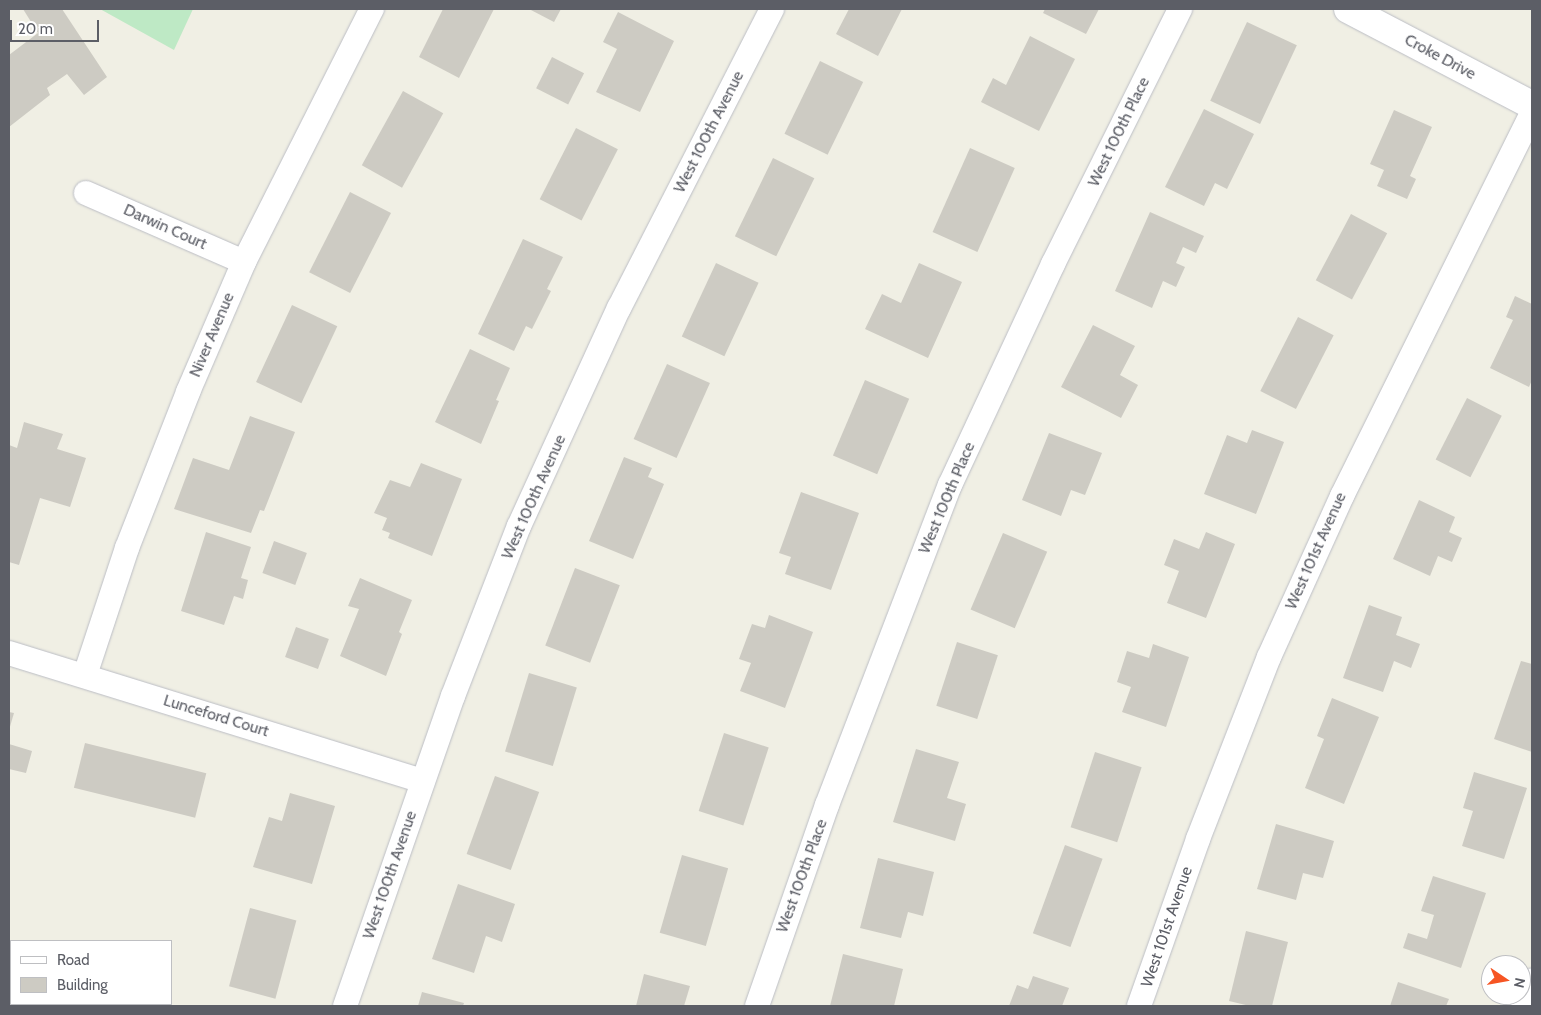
<!DOCTYPE html>
<style>
body{margin:0}
#map{position:relative;width:1541px;height:1015px;overflow:hidden;background:#f0efe4;font-family:Cabin,sans-serif}
div>[style]{position:absolute}
.green>*{inset:0;background:#bee9c5}
.building>*{inset:0;background:#cdcbc3;transform-origin:0 0}
.roads{filter:drop-shadow(0 0 1px #bbbdc4) drop-shadow(0 0 1px #bbbdc4)}
.minor>*{height:24px;margin:-12px;padding:0 12px;transform-origin:12px;border-radius:12px;background:#fff}
.tertiary>*{height:28px;margin:-14px;padding:0 14px;transform-origin:14px;border-radius:14px;background:#fff}
span{translate:-50% -50%;white-space:nowrap;text-align:center;line-height:1.15;-webkit-text-stroke:5px #fff;paint-order:stroke}
.street-label{font-size:16px;color:#5c5e66}
.frame{position:absolute;inset:0;border:10px solid #5c5e66;pointer-events:none}
.legend{position:absolute;left:10px;top:940px;width:162px;height:65px;box-sizing:border-box;background:#fff;border:1px solid #bebfc2;margin:0;padding:6px 9px;list-style:none;font-size:15px;color:#5c5e66}
.legend li{display:flex;align-items:center;gap:10px;height:25px}
.legend b{width:25px;border:1px solid #bebfc2}
.north{position:absolute;left:1481px;top:955px;width:50px;height:50px;box-sizing:border-box;background:#fff;border:1px solid #bebfc2;border-radius:50%;rotate:102deg;font-size:14px;font-weight:700;line-height:20px;text-align:center;color:#5c5e66}
.north::after{content:'';display:block;margin:auto;width:18px;height:22px;background:#f65523;clip-path:polygon(50% 0,100% 100%,50% 72%,0 100%)}
.scale{position:absolute;left:10px;top:20px;width:89px;height:22px;box-sizing:border-box;border:2px solid #5c5e66;border-top:0;padding-left:6px;font-size:15px;line-height:18px;white-space:nowrap;color:#5c5e66;-webkit-text-stroke:4px #fff;paint-order:stroke}
</style>
<div id="map">
<div class="green">
<div style="clip-path:polygon(100px 9px,193px 9px,174px 50px)"></div>
</div>
<div class="building">
<div style="clip-path:polygon(23px 9px,62px 9px,107px 77px,84px 95px,67px 74px,47px 88px,50px 95px,9px 127px,9px 55px,38px 33px)"></div>
<div style="clip-path:polygon(443px 9px,494px 9px,459px 78px,419px 57px)"></div>
<div style="clip-path:polygon(529px 9px,561px 9px,554px 22px)"></div>
<div style="clip-path:polygon(849px 9px,902px 9px,878px 56px,836px 34px)"></div>
<div style="clip-path:polygon(1045px 9px,1099px 9px,1086px 34px,1043px 13px)"></div>
<div style="clip-path:polygon(618px 12px,674px 41px,640px 112px,596px 92px,617px 49px,603px 42px)"></div>
<div style="left:1247px;top:22px;width:55px;height:87px;rotate:25deg"></div>
<div style="clip-path:polygon(1030px 36px,1075px 59px,1039px 131px,981px 102px,993px 78px,1006px 85px)"></div>
<div style="left:552px;top:57px;width:36px;height:35px;rotate:27deg"></div>
<div style="left:820px;top:61px;width:48px;height:81px;rotate:26deg"></div>
<div style="left:403px;top:91px;width:46px;height:85px;rotate:29deg"></div>
<div style="clip-path:polygon(1204px 109px,1254px 134px,1227px 189px,1215px 183px,1204px 206px,1165px 187px)"></div>
<div style="clip-path:polygon(1394px 110px,1432px 127px,1410px 176px,1416px 179px,1407px 199px,1377px 186px,1384px 170px,1370px 164px)"></div>
<div style="left:576px;top:128px;width:47px;height:80px;rotate:27deg"></div>
<div style="left:970px;top:148px;width:49px;height:92px;rotate:24deg"></div>
<div style="left:773px;top:158px;width:46px;height:87px;rotate:26deg"></div>
<div style="left:350px;top:192px;width:46px;height:90px;rotate:27deg"></div>
<div style="clip-path:polygon(1150px 212px,1204px 236px,1196px 253px,1183px 247px,1176px 263px,1185px 267px,1176px 287px,1163px 281px,1152px 308px,1115px 291px)"></div>
<div style="left:1351px;top:214px;width:41px;height:75px;rotate:28deg"></div>
<div style="clip-path:polygon(523px 239px,563px 257px,547px 289px,551px 291px,532px 329px,526px 326px,514px 351px,478px 334px)"></div>
<div style="left:716px;top:263px;width:47px;height:81px;rotate:25deg"></div>
<div style="clip-path:polygon(919px 263px,962px 282px,928px 358px,865px 329px,882px 294px,901px 303px)"></div>
<div style="clip-path:polygon(1515px 296px,1532px 304px,1532px 380px,1529px 387px,1490px 368px,1513px 320px,1506px 317px)"></div>
<div style="left:292px;top:305px;width:50px;height:85px;rotate:25deg"></div>
<div style="left:1298px;top:317px;width:40px;height:83px;rotate:27deg"></div>
<div style="clip-path:polygon(1093px 325px,1135px 346px,1120px 375px,1138px 385px,1121px 418px,1061px 387px)"></div>
<div style="clip-path:polygon(470px 349px,510px 368px,496px 400px,499px 401px,481px 444px,435px 422px)"></div>
<div style="left:667px;top:364px;width:47px;height:82px;rotate:24deg"></div>
<div style="left:865px;top:380px;width:48px;height:82px;rotate:23deg"></div>
<div style="left:1467px;top:398px;width:39px;height:69px;rotate:27deg"></div>
<div style="clip-path:polygon(250px 416px,295px 432px,264px 511px,260px 510px,251px 533px,174px 509px,193px 458px,229px 470px)"></div>
<div style="clip-path:polygon(24px 422px,63px 434px,57px 449px,86px 458px,70px 507px,40px 498px,19px 565px,9px 562px,9px 445px,17px 448px)"></div>
<div style="clip-path:polygon(1252px 430px,1284px 442px,1256px 514px,1204px 494px,1227px 435px,1247px 443px)"></div>
<div style="clip-path:polygon(1049px 433px,1102px 453px,1085px 495px,1071px 490px,1061px 516px,1022px 500px)"></div>
<div style="clip-path:polygon(624px 457px,652px 468px,648px 477px,664px 484px,633px 559px,589px 541px)"></div>
<div style="clip-path:polygon(421px 463px,462px 479px,432px 556px,388px 538px,390px 533px,382px 530px,387px 518px,374px 513px,390px 480px,410px 487px)"></div>
<div style="clip-path:polygon(801px 492px,859px 513px,831px 590px,785px 574px,791px 557px,779px 553px)"></div>
<div style="clip-path:polygon(1419px 500px,1455px 517px,1449px 532px,1462px 538px,1452px 562px,1438px 556px,1430px 576px,1393px 559px)"></div>
<div style="clip-path:polygon(206px 532px,251px 547px,241px 578px,248px 580px,243px 599px,234px 596px,224px 625px,181px 611px)"></div>
<div style="clip-path:polygon(1206px 532px,1235px 544px,1206px 618px,1167px 603px,1179px 571px,1164px 565px,1174px 539px,1199px 549px)"></div>
<div style="left:1003px;top:533px;width:48px;height:83px;rotate:23deg"></div>
<div style="left:274px;top:541px;width:35px;height:34px;rotate:20deg"></div>
<div style="left:575px;top:568px;width:48px;height:83px;rotate:21deg"></div>
<div style="clip-path:polygon(360px 578px,412px 600px,399px 632px,402px 634px,386px 676px,340px 656px,359px 609px,348px 606px)"></div>
<div style="clip-path:polygon(1369px 605px,1402px 617px,1396px 635px,1420px 644px,1411px 668px,1394px 661px,1383px 692px,1343px 678px)"></div>
<div style="clip-path:polygon(769px 615px,813px 632px,785px 708px,740px 691px,751px 663px,739px 659px,752px 624px,765px 628px)"></div>
<div style="left:296px;top:627px;width:35px;height:32px;rotate:20deg"></div>
<div style="left:957px;top:642px;width:43px;height:67px;rotate:18deg"></div>
<div style="clip-path:polygon(1153px 644px,1189px 657px,1166px 727px,1122px 712px,1131px 687px,1117px 682px,1127px 651px,1149px 658px)"></div>
<div style="clip-path:polygon(1521px 661px,1532px 664px,1532px 752px,1494px 739px)"></div>
<div style="left:529px;top:673px;width:50px;height:82px;rotate:17deg"></div>
<div style="clip-path:polygon(1332px 698px,1379px 717px,1344px 804px,1305px 788px,1324px 739px,1317px 736px)"></div>
<div style="clip-path:polygon(9px 712px,14px 713px,9px 730px)"></div>
<div style="left:724px;top:733px;width:47px;height:82px;rotate:18deg"></div>
<div style="left:85px;top:743px;width:125px;height:46px;rotate:14deg"></div>
<div style="clip-path:polygon(9px 744px,32px 751px,26px 773px,9px 769px)"></div>
<div style="clip-path:polygon(916px 749px,959px 762px,947px 798px,966px 804px,955px 841px,893px 822px)"></div>
<div style="left:1095px;top:752px;width:49px;height:79px;rotate:18deg"></div>
<div style="clip-path:polygon(1474px 772px,1527px 788px,1504px 859px,1462px 846px,1473px 811px,1463px 808px)"></div>
<div style="left:495px;top:776px;width:47px;height:83px;rotate:20deg"></div>
<div style="clip-path:polygon(290px 793px,335px 806px,312px 884px,253px 867px,269px 817px,282px 821px)"></div>
<div style="clip-path:polygon(1276px 824px,1334px 841px,1323px 878px,1303px 873px,1296px 900px,1257px 889px)"></div>
<div style="left:1065px;top:845px;width:40px;height:94px;rotate:20deg"></div>
<div style="left:682px;top:855px;width:48px;height:81px;rotate:16deg"></div>
<div style="clip-path:polygon(878px 858px,934px 872px,923px 916px,908px 912px,901px 938px,860px 928px)"></div>
<div style="clip-path:polygon(1433px 876px,1486px 893px,1461px 968px,1403px 948px,1408px 933px,1427px 939px,1434px 915px,1421px 911px)"></div>
<div style="clip-path:polygon(458px 884px,515px 904px,502px 942px,486px 936px,474px 973px,432px 959px)"></div>
<div style="left:250px;top:908px;width:48px;height:81px;rotate:15deg"></div>
<div style="clip-path:polygon(1246px 931px,1288px 942px,1272px 1006px,1250px 1006px,1229px 1001px)"></div>
<div style="clip-path:polygon(843px 954px,903px 969px,894px 1006px,830px 1006px)"></div>
<div style="clip-path:polygon(644px 974px,690px 986px,684px 1006px,636px 1006px)"></div>
<div style="clip-path:polygon(1033px 976px,1069px 988px,1062px 1006px,1009px 1006px,1017px 985px,1028px 989px)"></div>
<div style="clip-path:polygon(1398px 982px,1449px 999px,1446px 1006px,1390px 1006px)"></div>
<div style="clip-path:polygon(422px 992px,464px 1003px,463px 1006px,418px 1006px)"></div>
</div>
<div class="roads">
<div class="minor">
<div style="left:86px;top:193px;width:172px;rotate:23.6deg"></div>
<div style="left:9px;top:653px;width:433px;rotate:17.2deg"></div>
<div style="left:85px;top:675px;width:134px;rotate:-71.7deg"></div>
<div style="left:127px;top:548px;width:168px;rotate:-68.6deg"></div>
<div style="left:188px;top:392px;width:142px;rotate:-66.7deg"></div>
<div style="left:244px;top:262px;width:284px;rotate:-63.2deg"></div>
<div style="left:345px;top:1006px;width:328px;rotate:-70.8deg"></div>
<div style="left:453px;top:696px;width:182px;rotate:-68.8deg"></div>
<div style="left:519px;top:526px;width:240px;rotate:-65.4deg"></div>
<div style="left:619px;top:308px;width:336px;rotate:-62.9deg"></div>
<div style="left:757px;top:1006px;width:213px;rotate:-70.8deg"></div>
<div style="left:827px;top:805px;width:343px;rotate:-69deg"></div>
<div style="left:950px;top:485px;width:244px;rotate:-65deg"></div>
<div style="left:1053px;top:264px;width:285px;rotate:-63.5deg"></div>
<div style="left:1139px;top:1006px;width:177px;rotate:-70.5deg"></div>
<div style="left:1198px;top:839px;width:195px;rotate:-68.7deg"></div>
<div style="left:1269px;top:657px;width:177px;rotate:-65.6deg"></div>
<div style="left:1342px;top:496px;width:428px;rotate:-63.6deg"></div>
<div style="left:1523px;top:1006px;width:27px;rotate:-70deg"></div>
</div>
<div class="tertiary">
<div style="left:1348px;top:9px;width:208px;rotate:27.6deg"></div>
</div>
</div>
<div class="street-label">
<span style="left:1440px;top:57px;rotate:28deg">Croke Drive</span>
<span style="left:709px;top:132px;rotate:-63deg">West 100th Avenue</span>
<span style="left:1119px;top:132px;rotate:-64deg">West 100th Place</span>
<span style="left:165px;top:227px;rotate:24deg">Darwin Court</span>
<span style="left:212px;top:335px;rotate:-67deg">Niver Avenue</span>
<span style="left:534px;top:497px;rotate:-66deg">West 100th Avenue</span>
<span style="left:947px;top:498px;rotate:-67deg">West 100th Place</span>
<span style="left:1316px;top:551px;rotate:-66deg">West 101st Avenue</span>
<span style="left:216px;top:716px;rotate:17deg">Lunceford Court</span>
<span style="left:390px;top:875px;rotate:-71deg">West 100th Avenue</span>
<span style="left:802px;top:876px;rotate:-70deg">West 100th Place</span>
<span style="left:1167px;top:927px;rotate:-71deg">West 101st Avenue</span>
</div>
<div class="frame"></div>
<ul class="legend">
<li><b style="height:6px;background:#fff"></b>Road</li>
<li><b style="height:14px;background:#cdcbc3"></b>Building</li>
</ul>
<div class="north">N</div>
<div class="scale">20 m</div>
</div>
